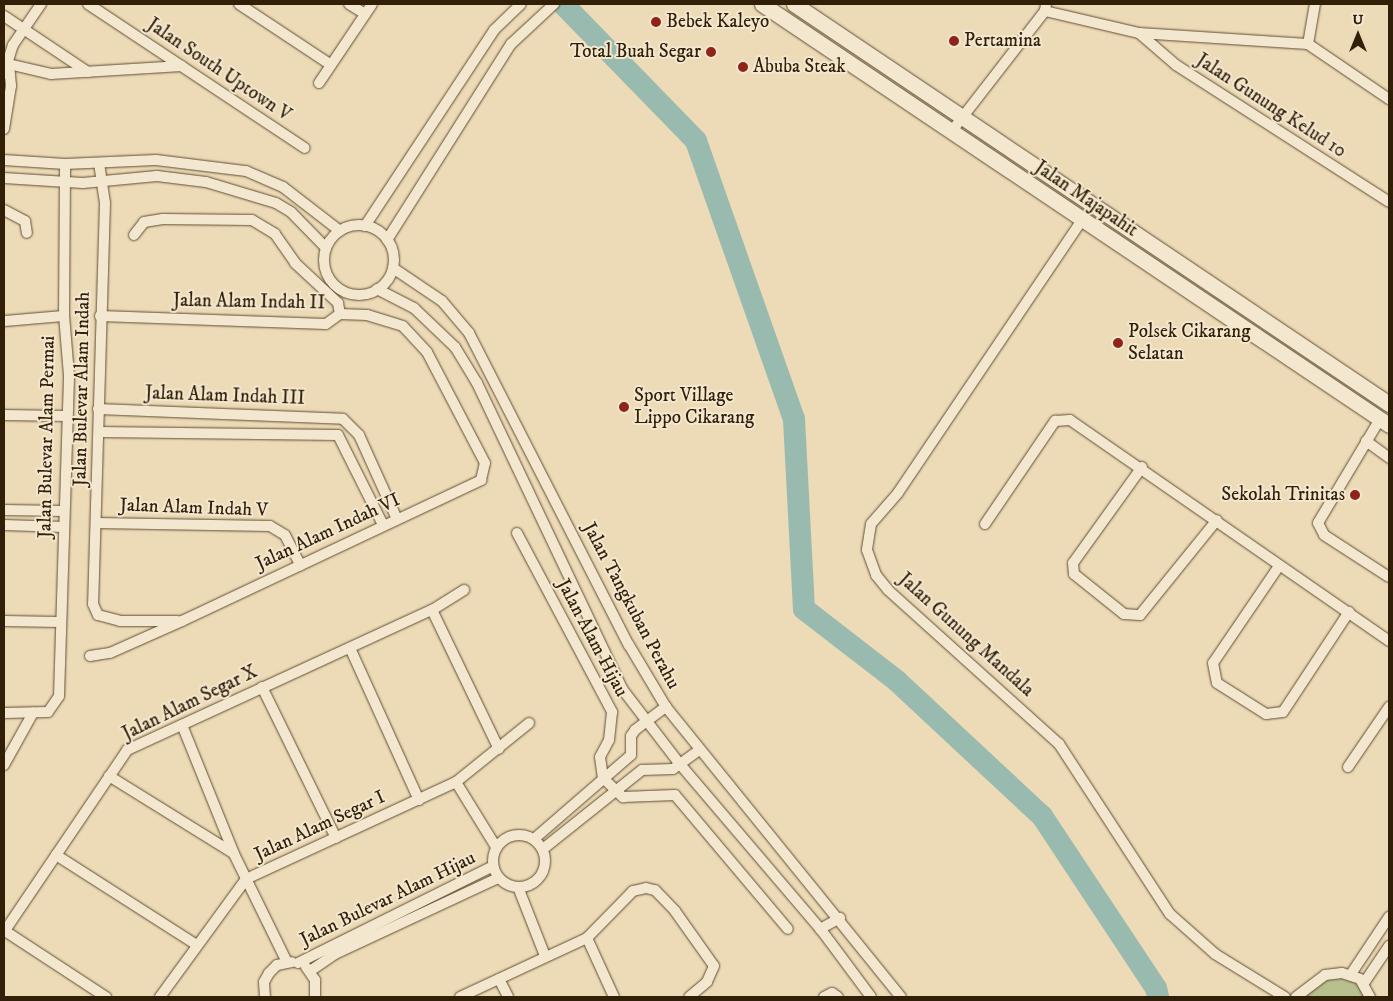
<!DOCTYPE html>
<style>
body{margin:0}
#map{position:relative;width:1393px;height:1001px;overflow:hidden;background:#eddab6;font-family:"IM FELL DW Pica",serif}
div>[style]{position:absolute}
.green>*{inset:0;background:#b8c08e}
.river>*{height:22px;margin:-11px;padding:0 11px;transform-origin:11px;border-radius:11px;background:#99bbaf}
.roads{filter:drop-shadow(0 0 1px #604e33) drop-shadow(0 0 1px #604e33)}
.street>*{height:10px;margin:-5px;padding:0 5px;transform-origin:5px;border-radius:5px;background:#f3e7d0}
.street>.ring{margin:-5px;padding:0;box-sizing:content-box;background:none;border:10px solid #f3e7d0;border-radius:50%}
.secondary>*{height:15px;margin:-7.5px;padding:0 7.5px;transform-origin:7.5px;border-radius:7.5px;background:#f3e7d0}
.dots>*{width:14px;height:14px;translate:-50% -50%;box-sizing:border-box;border:2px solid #f3e7d0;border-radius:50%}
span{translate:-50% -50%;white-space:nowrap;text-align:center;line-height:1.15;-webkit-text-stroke:4px #f3e7d0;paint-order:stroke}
.poi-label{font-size:19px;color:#311f07}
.left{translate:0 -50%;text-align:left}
.right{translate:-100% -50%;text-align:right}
.street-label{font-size:19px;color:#311f07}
.frame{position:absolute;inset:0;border:5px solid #311f07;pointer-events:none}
.north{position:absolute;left:1333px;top:10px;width:50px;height:50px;-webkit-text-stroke:4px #f3e7d0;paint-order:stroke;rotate:0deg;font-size:14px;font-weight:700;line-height:20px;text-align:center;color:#311f07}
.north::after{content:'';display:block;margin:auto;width:18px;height:22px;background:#311f07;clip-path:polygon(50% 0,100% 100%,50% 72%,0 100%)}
</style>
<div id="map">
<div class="green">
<div style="clip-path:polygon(1342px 975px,1360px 980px,1368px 997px,1301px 997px,1325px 978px)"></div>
</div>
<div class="river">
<div style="left:563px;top:4px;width:191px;rotate:45.8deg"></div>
<div style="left:696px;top:141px;width:295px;rotate:70.6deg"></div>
<div style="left:794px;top:419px;width:190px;rotate:87deg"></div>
<div style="left:804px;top:609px;width:118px;rotate:37.7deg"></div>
<div style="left:897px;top:681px;width:198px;rotate:43deg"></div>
<div style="left:1042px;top:816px;width:206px;rotate:56.5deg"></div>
<div style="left:1156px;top:988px;width:9px;rotate:77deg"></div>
</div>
<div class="roads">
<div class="street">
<div style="left:88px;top:4px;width:260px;rotate:33.6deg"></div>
<div style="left:239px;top:4px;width:110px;rotate:33.5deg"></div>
<div style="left:349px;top:4px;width:19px;rotate:32deg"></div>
<div style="left:1045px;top:11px;width:97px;rotate:13.2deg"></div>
<div style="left:1139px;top:33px;width:169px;rotate:3.7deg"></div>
<div style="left:1308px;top:44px;width:98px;rotate:34.2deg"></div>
<div style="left:4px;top:16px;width:101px;rotate:33.7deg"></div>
<div style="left:1139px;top:33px;width:49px;rotate:40.9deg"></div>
<div style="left:1176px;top:65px;width:253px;rotate:32.7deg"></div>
<div style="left:1308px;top:44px;width:41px;rotate:-80.1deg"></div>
<div style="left:4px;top:63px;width:48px;rotate:13.2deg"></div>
<div style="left:51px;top:74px;width:131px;rotate:-3.5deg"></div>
<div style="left:4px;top:74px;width:30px;rotate:-73deg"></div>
<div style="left:13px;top:45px;width:50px;rotate:-55.7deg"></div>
<div style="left:319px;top:83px;width:95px;rotate:-56.1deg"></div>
<div style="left:4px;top:129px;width:44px;rotate:-80.8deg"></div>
<div style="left:11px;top:86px;width:22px;rotate:-95deg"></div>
<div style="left:951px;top:132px;width:153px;rotate:-52.2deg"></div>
<div style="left:1045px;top:11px;width:7px;rotate:-82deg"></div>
<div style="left:4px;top:160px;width:61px;rotate:3.8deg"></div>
<div style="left:65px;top:164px;width:91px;rotate:-2.5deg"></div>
<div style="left:156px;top:160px;width:91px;rotate:7deg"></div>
<div style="left:246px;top:171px;width:40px;rotate:23.4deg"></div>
<div style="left:283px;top:187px;width:72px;rotate:37.7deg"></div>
<div style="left:99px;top:163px;width:40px;rotate:81.5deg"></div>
<div style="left:105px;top:203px;width:401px;rotate:91.7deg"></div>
<div style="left:93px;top:604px;width:12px;rotate:66deg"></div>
<div style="left:98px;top:615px;width:23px;rotate:15deg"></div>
<div style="left:120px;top:621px;width:57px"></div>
<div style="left:4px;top:178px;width:79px;rotate:3.6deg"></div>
<div style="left:83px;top:183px;width:74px;rotate:-5.4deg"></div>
<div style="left:157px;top:176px;width:49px;rotate:7deg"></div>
<div style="left:206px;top:182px;width:73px;rotate:16.7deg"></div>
<div style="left:276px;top:203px;width:17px;rotate:31deg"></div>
<div style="left:291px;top:212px;width:50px;rotate:45.8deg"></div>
<div style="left:4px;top:210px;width:24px;rotate:28deg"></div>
<div style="left:25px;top:221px;width:12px;rotate:81deg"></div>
<div style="left:1082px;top:220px;width:329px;rotate:124deg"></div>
<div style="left:898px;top:493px;width:41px;rotate:131.1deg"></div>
<div style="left:871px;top:524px;width:26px;rotate:99deg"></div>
<div style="left:867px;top:550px;width:27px;rotate:70deg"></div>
<div style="left:876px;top:575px;width:19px;rotate:51deg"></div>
<div style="left:888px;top:590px;width:230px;rotate:42deg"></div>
<div style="left:1059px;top:744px;width:203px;rotate:56.9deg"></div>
<div style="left:1170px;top:914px;width:60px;rotate:41.6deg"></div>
<div style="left:1215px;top:954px;width:82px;rotate:31.6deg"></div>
<div class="ring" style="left:324px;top:225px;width:60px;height:60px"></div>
<div style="left:365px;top:226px;width:235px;rotate:-56.6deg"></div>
<div style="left:494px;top:30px;width:37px;rotate:-44deg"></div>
<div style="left:134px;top:235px;width:16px;rotate:-52deg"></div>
<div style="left:144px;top:222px;width:19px;rotate:-9deg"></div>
<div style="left:163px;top:219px;width:89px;rotate:0.6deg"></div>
<div style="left:252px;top:220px;width:27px;rotate:31deg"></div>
<div style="left:275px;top:234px;width:35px;rotate:55deg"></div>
<div style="left:295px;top:263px;width:59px;rotate:42.9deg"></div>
<div style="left:338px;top:303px;width:11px;rotate:80deg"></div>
<div style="left:387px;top:240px;width:232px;rotate:-57.7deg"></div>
<div style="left:511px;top:44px;width:59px;rotate:-42.9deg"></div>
<div style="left:393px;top:268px;width:59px;rotate:34deg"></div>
<div style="left:442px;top:301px;width:42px;rotate:49.8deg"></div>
<div style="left:469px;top:333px;width:351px;rotate:62.9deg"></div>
<div style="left:629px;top:645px;width:72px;rotate:59.2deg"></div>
<div style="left:666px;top:707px;width:373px;rotate:51deg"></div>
<div style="left:377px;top:289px;width:42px;rotate:27.2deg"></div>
<div style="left:414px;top:308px;width:57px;rotate:43.6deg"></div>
<div style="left:455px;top:347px;width:42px;rotate:58.6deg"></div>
<div style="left:477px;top:383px;width:340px;rotate:64.6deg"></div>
<div style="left:623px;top:690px;width:92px;rotate:52.5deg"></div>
<div style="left:679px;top:763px;width:221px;rotate:49.6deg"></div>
<div style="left:822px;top:931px;width:82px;rotate:53.4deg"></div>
<div style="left:100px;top:316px;width:226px;rotate:2deg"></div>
<div style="left:326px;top:324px;width:17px;rotate:-36deg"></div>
<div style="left:4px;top:321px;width:60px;rotate:-4.8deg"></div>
<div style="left:98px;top:409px;width:245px;rotate:2.3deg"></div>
<div style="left:343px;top:419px;width:23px;rotate:45deg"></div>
<div style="left:359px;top:435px;width:92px;rotate:65.7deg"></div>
<div style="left:4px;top:415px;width:63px;rotate:0.9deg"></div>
<div style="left:1380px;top:419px;width:121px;rotate:120.8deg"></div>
<div style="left:1318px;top:523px;width:13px;rotate:63deg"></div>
<div style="left:1324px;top:535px;width:77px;rotate:32.9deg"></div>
<div style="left:99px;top:432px;width:239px;rotate:0.7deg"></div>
<div style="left:338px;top:435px;width:101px;rotate:63.4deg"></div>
<div style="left:1366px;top:441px;width:29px;rotate:36deg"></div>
<div style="left:1142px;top:467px;width:118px;rotate:125.7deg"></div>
<div style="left:1073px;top:563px;width:11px;rotate:85deg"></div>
<div style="left:1074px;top:574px;width:64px;rotate:38.7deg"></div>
<div style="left:1124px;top:614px;width:16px;rotate:4deg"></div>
<div style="left:1140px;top:615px;width:122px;rotate:-51deg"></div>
<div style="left:4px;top:510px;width:60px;rotate:1deg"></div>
<div style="left:97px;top:523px;width:173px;rotate:1deg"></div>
<div style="left:270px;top:526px;width:17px;rotate:31deg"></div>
<div style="left:285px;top:535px;width:34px;rotate:63deg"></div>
<div style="left:985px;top:524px;width:125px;rotate:-55.8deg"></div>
<div style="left:1055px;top:421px;width:15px;rotate:-4deg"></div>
<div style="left:1070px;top:420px;width:388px;rotate:34.7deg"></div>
<div style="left:4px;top:525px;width:60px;rotate:1.9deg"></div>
<div style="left:517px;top:533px;width:203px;rotate:62deg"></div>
<div style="left:612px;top:712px;width:28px;rotate:96deg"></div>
<div style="left:609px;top:740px;width:19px;rotate:118deg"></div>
<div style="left:600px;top:757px;width:21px;rotate:82deg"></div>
<div style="left:603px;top:778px;width:28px;rotate:44deg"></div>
<div style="left:623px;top:797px;width:52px;rotate:-2.2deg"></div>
<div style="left:675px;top:795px;width:175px;rotate:49.9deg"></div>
<div style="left:1279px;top:566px;width:117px;rotate:124.2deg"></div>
<div style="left:1213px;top:663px;width:20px;rotate:79deg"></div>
<div style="left:1217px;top:683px;width:58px;rotate:32.3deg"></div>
<div style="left:1266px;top:714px;width:17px;rotate:-7deg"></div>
<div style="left:1283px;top:712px;width:120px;rotate:-56.6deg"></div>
<div style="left:432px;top:610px;width:154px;rotate:64.3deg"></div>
<div style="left:4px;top:621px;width:55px;rotate:1deg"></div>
<div style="left:350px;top:648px;width:167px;rotate:65.6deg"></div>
<div style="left:90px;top:656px;width:20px;rotate:-9deg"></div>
<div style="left:110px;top:653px;width:79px;rotate:-24deg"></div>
<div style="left:182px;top:621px;width:331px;rotate:-25.2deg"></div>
<div style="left:481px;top:480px;width:17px;rotate:-77deg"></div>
<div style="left:485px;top:463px;width:125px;rotate:-117.6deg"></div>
<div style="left:427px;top:352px;width:35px;rotate:-133deg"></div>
<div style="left:403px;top:326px;width:38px;rotate:-163deg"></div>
<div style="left:367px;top:315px;width:27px;rotate:-178deg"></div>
<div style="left:262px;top:687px;width:168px;rotate:63.9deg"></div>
<div style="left:4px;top:713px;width:44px;rotate:-1.3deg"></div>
<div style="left:48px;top:712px;width:19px;rotate:-55deg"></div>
<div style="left:59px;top:696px;width:321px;rotate:-88.2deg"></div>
<div style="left:69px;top:375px;width:59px;rotate:-94.8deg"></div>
<div style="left:64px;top:316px;width:152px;rotate:-89.6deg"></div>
<div style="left:182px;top:725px;width:139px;rotate:68deg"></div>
<div style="left:234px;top:854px;width:120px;rotate:63.9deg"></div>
<div style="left:4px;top:765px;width:60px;rotate:-60.9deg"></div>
<div style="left:1348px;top:767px;width:73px;rotate:-55.7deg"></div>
<div style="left:109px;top:776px;width:146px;rotate:31.8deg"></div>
<div style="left:456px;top:782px;width:76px;rotate:58.4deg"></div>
<div class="ring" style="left:493px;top:835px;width:42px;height:42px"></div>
<div style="left:534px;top:839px;width:128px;rotate:-40.9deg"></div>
<div style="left:631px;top:755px;width:19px;rotate:-90deg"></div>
<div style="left:631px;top:736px;width:7px;rotate:-56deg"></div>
<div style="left:635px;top:730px;width:39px;rotate:-37deg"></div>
<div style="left:543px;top:849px;width:127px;rotate:-38.6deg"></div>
<div style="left:642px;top:770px;width:31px;rotate:-2deg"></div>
<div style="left:673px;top:769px;width:32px;rotate:-36deg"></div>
<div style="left:56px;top:855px;width:165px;rotate:32.6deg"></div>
<div style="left:518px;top:887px;width:74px;rotate:68.6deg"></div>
<div style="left:820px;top:929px;width:23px;rotate:-29deg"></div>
<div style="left:5px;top:931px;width:121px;rotate:33.2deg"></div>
<div style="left:4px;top:932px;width:220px;rotate:-55.9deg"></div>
<div style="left:127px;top:750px;width:336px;rotate:-24.7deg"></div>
<div style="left:432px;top:610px;width:38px;rotate:-32deg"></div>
<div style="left:587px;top:938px;width:65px;rotate:65.4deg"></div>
<div style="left:298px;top:963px;width:218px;rotate:-26.4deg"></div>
<div style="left:306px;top:967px;width:16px;rotate:55deg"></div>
<div style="left:315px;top:980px;width:17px;rotate:90deg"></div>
<div style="left:310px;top:971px;width:30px;rotate:-34deg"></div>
<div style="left:335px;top:954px;width:180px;rotate:-25deg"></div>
<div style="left:1351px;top:974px;width:69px;rotate:-56.3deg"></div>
<div style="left:499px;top:979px;width:20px;rotate:63deg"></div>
<div style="left:1364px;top:983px;width:45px;rotate:-56deg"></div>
<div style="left:160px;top:997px;width:146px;rotate:-53.9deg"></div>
<div style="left:246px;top:879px;width:231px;rotate:-24.8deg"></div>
<div style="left:456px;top:782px;width:94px;rotate:-38.9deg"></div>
<div style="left:265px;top:997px;width:15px;rotate:-94deg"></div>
<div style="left:264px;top:982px;width:10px;rotate:-61deg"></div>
<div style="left:269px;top:973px;width:11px;rotate:-45deg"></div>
<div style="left:277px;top:965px;width:15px;rotate:-11deg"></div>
<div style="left:460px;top:997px;width:140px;rotate:-24.9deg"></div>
<div style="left:587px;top:938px;width:66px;rotate:-45.6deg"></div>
<div style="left:633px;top:891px;width:13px;rotate:-13deg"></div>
<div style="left:646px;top:888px;width:9px;rotate:13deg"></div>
<div style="left:655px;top:890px;width:29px;rotate:46deg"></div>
<div style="left:675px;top:911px;width:67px;rotate:54.7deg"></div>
<div style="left:714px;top:966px;width:17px;rotate:114deg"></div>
<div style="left:707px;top:982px;width:23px;rotate:140deg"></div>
<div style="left:824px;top:997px;width:9px;rotate:-27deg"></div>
<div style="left:832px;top:993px;width:7px;rotate:34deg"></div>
<div style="left:1296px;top:997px;width:36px;rotate:-37deg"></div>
<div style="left:1325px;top:975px;width:17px;rotate:-7deg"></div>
<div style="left:1342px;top:973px;width:19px;rotate:18deg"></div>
<div style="left:1360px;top:979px;width:21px;rotate:61deg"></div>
</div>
<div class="secondary">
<div style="left:762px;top:4px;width:755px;rotate:33.88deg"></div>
<div style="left:794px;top:4px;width:717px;rotate:33.91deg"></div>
</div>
</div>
<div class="dots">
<div style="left:656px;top:22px;background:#8f2418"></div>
<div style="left:954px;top:41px;background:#8f2418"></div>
<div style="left:711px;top:52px;background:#8f2418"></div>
<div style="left:743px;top:67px;background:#8f2418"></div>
<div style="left:1118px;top:343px;background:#8f2418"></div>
<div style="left:624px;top:407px;background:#8f2418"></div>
<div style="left:1355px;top:495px;background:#8f2418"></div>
</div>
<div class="poi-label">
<span class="left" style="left:666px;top:22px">Bebek Kaleyo</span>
<span class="left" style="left:964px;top:41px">Pertamina</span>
<span class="right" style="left:701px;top:52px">Total Buah Segar</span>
<span class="left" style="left:753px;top:67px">Abuba Steak</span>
<span class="left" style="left:1128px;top:343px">Polsek Cikarang<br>Selatan</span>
<span class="left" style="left:634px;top:407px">Sport Village<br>Lippo Cikarang</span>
<span class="right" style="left:1345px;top:495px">Sekolah Trinitas</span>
</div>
<div class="street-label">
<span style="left:219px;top:70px;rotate:34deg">Jalan South Uptown V</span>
<span style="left:1271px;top:106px;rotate:33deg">Jalan Gunung Kelud 10</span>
<span style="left:1086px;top:199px;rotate:34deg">Jalan Majapahit</span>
<span style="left:249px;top:302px;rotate:1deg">Jalan Alam Indah II</span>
<span style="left:82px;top:389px;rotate:-89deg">Jalan Bulevar Alam Indah</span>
<span style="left:225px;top:396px;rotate:2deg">Jalan Alam Indah III</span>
<span style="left:47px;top:437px;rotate:-89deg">Jalan Bulevar Alam Permai</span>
<span style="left:194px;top:508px;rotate:2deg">Jalan Alam Indah V</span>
<span style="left:328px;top:532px;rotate:-25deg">Jalan Alam Indah VI</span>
<span style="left:631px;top:606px;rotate:62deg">Jalan Tangkuban Perahu</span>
<span style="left:966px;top:635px;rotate:42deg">Jalan Gunung Mandala</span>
<span style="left:592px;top:638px;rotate:62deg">Jalan Alam Hijau</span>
<span style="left:190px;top:703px;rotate:-26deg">Jalan Alam Segar X</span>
<span style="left:320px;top:826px;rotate:-25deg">Jalan Alam Segar I</span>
<span style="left:388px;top:899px;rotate:-26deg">Jalan Bulevar Alam Hijau</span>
</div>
<div class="frame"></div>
<div class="north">U</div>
</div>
